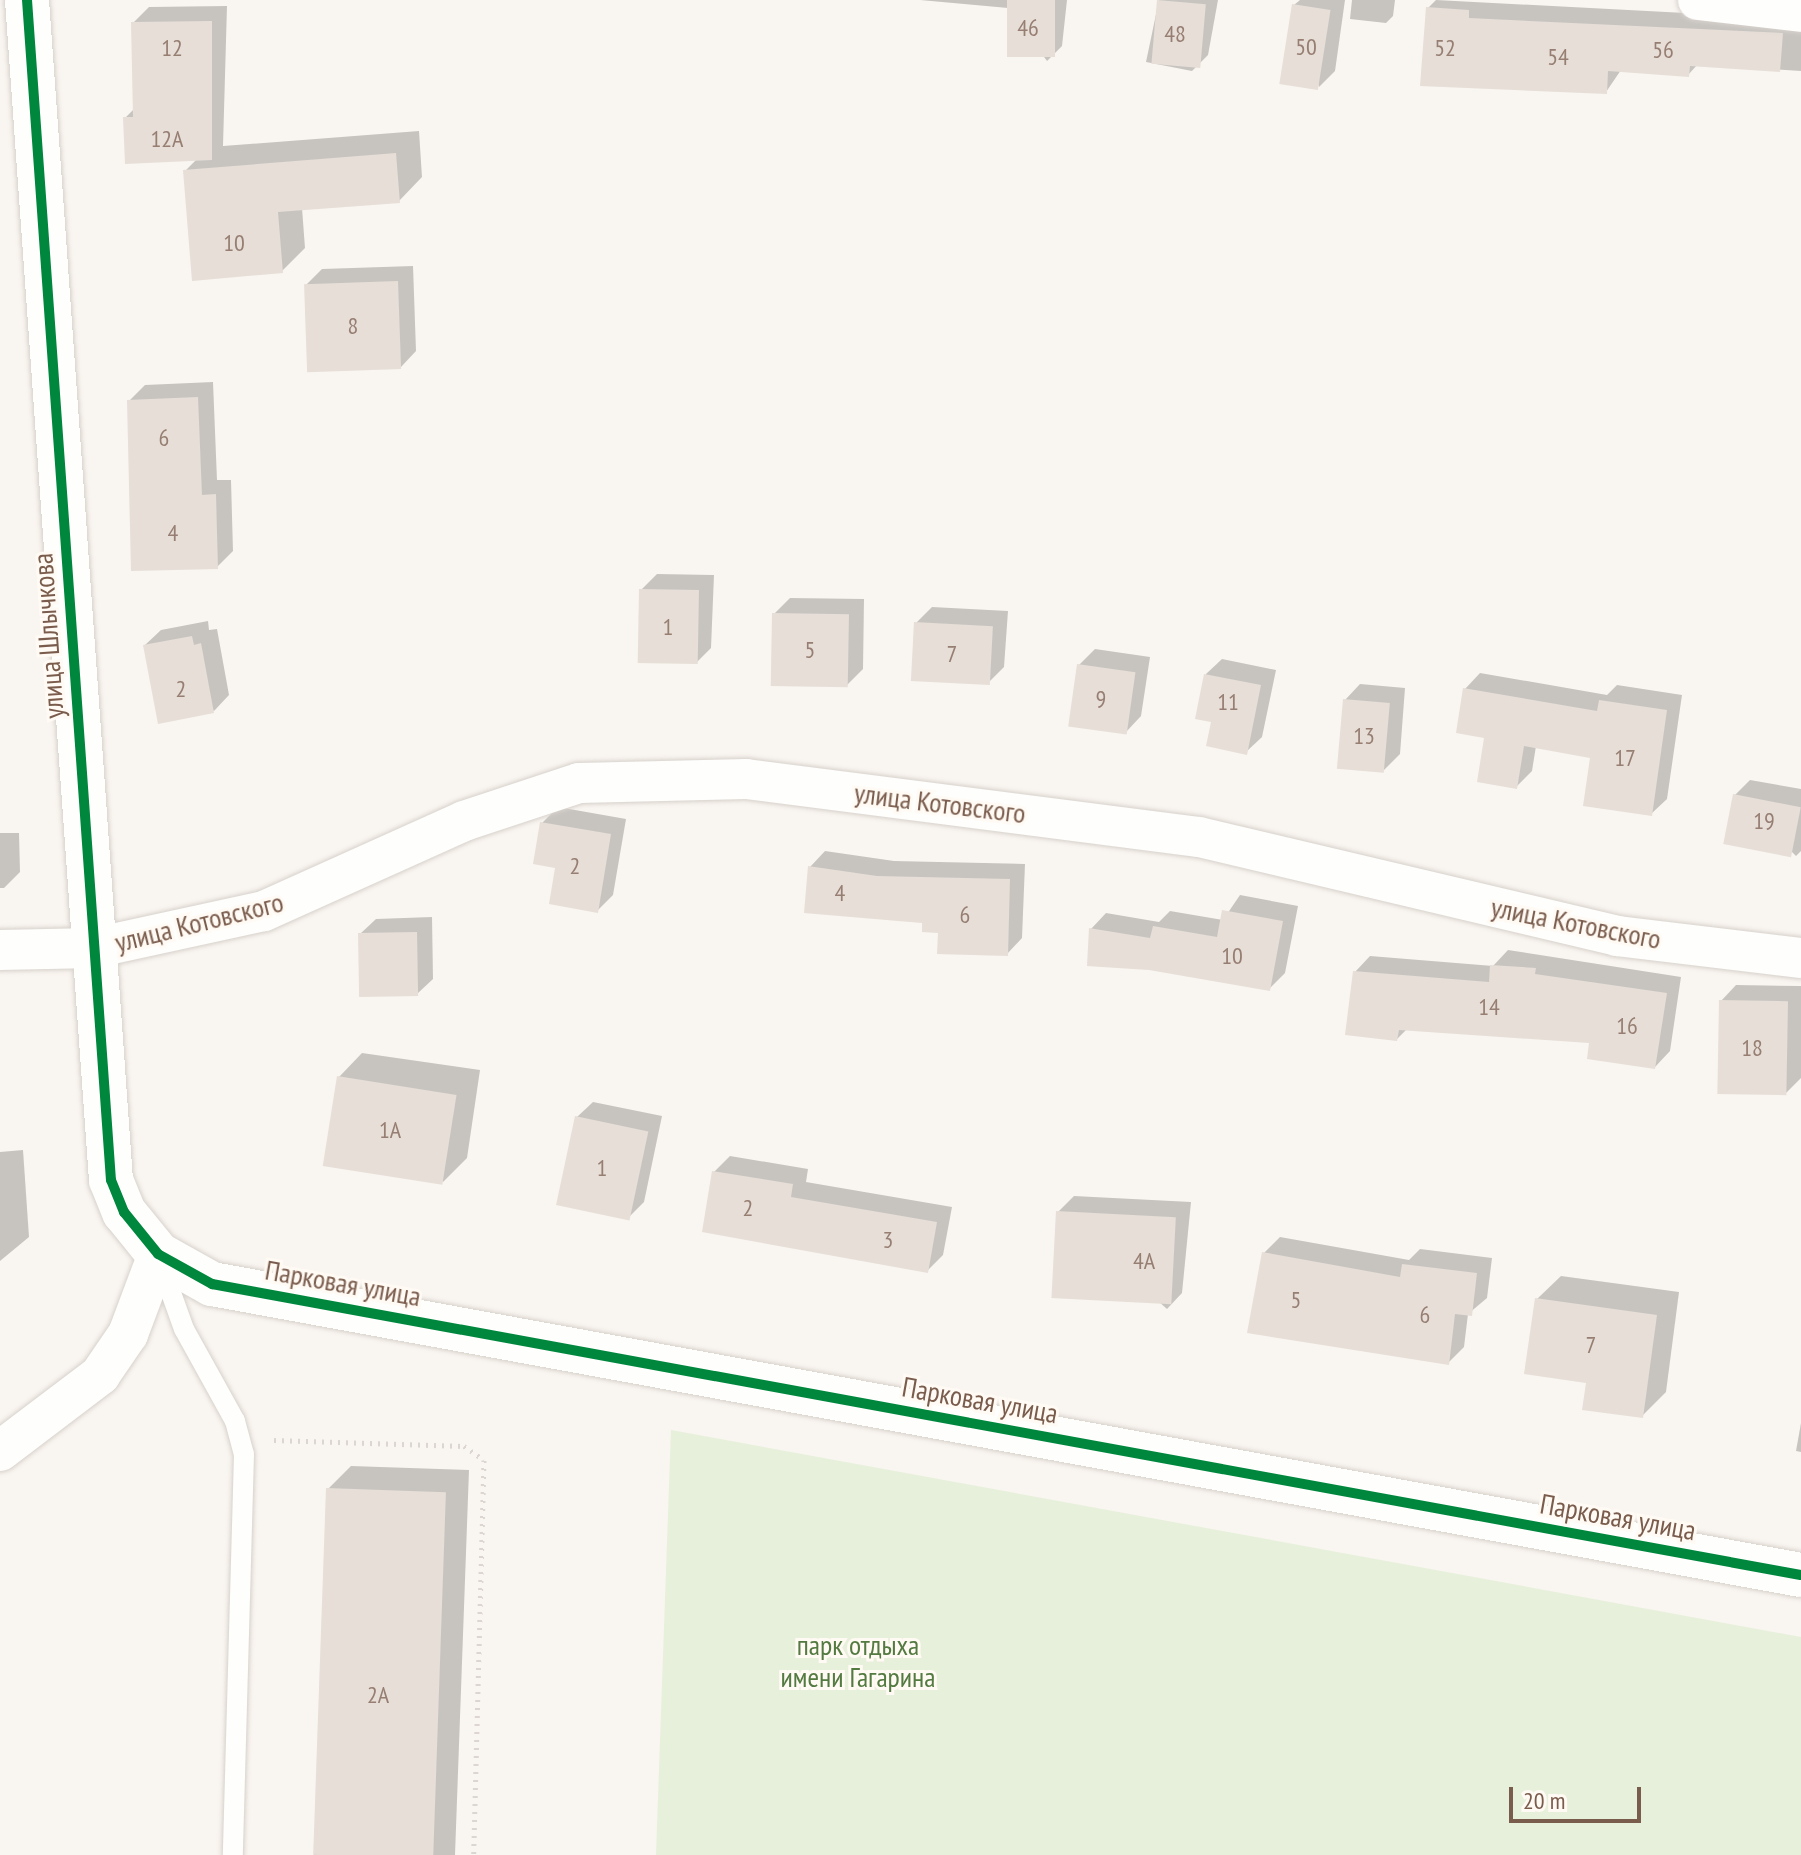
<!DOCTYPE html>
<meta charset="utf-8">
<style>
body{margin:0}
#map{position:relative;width:1801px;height:1855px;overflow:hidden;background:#f9f5f0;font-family:"PT Sans Narrow",sans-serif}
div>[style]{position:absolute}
.green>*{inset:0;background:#e7f0db}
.shadow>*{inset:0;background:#0003}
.building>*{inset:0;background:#e6ded7;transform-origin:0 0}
.path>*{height:5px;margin-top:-2.5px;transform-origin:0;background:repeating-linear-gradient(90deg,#dcd5d0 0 2px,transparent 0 8px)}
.roads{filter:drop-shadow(0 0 2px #d7d1cb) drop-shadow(0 0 2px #d7d1cb)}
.lane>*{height:20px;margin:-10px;padding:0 10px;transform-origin:10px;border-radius:10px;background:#fefefd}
.street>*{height:40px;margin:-20px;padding:0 20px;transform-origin:20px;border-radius:20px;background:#fefefd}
.secondary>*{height:44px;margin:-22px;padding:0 22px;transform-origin:22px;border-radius:22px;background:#fefefd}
.cycleway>*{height:10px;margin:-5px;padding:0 5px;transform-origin:5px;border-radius:5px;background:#00873e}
span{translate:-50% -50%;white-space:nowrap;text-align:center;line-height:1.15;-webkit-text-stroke:6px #fffaf3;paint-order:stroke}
.number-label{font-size:24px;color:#977e72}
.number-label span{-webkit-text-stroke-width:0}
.street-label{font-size:28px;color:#7a5c4d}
.park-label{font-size:28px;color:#537a41}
.scale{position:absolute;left:1509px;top:1787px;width:132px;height:36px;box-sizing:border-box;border:4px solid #7a5c4d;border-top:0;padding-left:10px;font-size:24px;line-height:28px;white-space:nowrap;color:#7a5c4d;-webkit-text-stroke:6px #fffaf3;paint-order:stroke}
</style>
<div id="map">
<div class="green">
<div style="clip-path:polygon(671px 1430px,1801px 1637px,1801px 1855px,656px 1855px)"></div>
</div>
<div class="shadow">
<div style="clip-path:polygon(920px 0,1067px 0,1062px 46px,1047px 61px,1008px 8px)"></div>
<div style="clip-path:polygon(1159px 0,1218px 0,1208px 55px,1192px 71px,1146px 62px)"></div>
<div style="clip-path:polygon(1300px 0,1345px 0,1335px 71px,1319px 87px,1294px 5px)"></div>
<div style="clip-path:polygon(1352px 0,1395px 0,1393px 16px,1386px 23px,1350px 19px)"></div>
<div style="clip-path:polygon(1436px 0,1801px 19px,1801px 71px,1698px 64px,1688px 75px,1621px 70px,1606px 92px,1428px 8px)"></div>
<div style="clip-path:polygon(227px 6px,223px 146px,419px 131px,422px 177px,399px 201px,302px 208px,305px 248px,282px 271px,185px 171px,197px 159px,125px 118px,135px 108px,133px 23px,149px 7px)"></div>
<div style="clip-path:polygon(413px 266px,416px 351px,401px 367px,306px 285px,322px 269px)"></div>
<div style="clip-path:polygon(213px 382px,217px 480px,231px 480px,233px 551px,217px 567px,129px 401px,145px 385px)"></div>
<div style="clip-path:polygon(657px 574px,714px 575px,711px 648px,696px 663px,641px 590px)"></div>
<div style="clip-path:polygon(790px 598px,864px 599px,863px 669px,847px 685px,774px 614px)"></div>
<div style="clip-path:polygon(932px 607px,1008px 611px,1004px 667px,988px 683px,916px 623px)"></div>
<div style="clip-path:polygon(208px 621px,209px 630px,217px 629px,229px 695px,214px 711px,145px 645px,161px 630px)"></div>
<div style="clip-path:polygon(1095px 649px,1150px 657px,1141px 716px,1126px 732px,1079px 665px)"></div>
<div style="clip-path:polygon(1222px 659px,1276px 670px,1262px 737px,1246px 752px,1213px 721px,1206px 674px)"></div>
<div style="clip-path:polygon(1480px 673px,1607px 695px,1617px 685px,1682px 695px,1667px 799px,1651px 814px,1592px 757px,1536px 746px,1532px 771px,1516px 787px,1465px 689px)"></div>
<div style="clip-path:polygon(1360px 684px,1405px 688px,1400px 754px,1384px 770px,1345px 700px)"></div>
<div style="clip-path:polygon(1750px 780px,1801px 789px,1801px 851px,1796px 856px,1735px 795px)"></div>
<div style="clip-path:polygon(558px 807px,626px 819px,613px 895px,597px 911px,558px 866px,542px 823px)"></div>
<div style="clip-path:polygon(0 833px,19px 833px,20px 872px,4px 888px,0 888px)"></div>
<div style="clip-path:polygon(825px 851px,894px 861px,1025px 864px,1022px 938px,1007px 954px,940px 931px,810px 867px)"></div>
<div style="clip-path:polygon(1240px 895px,1298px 906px,1285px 973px,1269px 989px,1091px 929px,1106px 913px,1159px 922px,1170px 911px,1223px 920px)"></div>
<div style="clip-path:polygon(432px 917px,433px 979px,417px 994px,360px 934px,376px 919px)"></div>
<div style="clip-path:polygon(1508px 950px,1681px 977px,1670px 1051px,1655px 1067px,1592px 1041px,1407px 1029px,1397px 1039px,1355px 972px,1370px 956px,1493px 966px)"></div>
<div style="clip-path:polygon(1736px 985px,1801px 986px,1801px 1078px,1785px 1094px,1721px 1001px)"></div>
<div style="clip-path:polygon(362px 1053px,480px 1070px,467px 1158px,443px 1182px,339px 1077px)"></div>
<div style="clip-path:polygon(593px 1102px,662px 1116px,644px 1202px,628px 1218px,577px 1117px)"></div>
<div style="clip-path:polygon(23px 1150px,29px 1237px,0 1261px,0 1152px)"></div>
<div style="clip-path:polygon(730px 1156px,808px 1169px,806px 1182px,952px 1207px,943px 1255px,927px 1271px,714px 1172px)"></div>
<div style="clip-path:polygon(1074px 1196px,1191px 1202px,1182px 1293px,1167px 1309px,1058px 1212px)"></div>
<div style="clip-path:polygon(1280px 1237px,1409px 1260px,1420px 1249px,1492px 1258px,1487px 1298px,1468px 1314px,1464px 1347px,1448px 1363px,1264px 1253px)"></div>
<div style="clip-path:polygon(1561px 1276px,1679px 1292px,1666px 1392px,1642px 1416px,1589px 1381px,1537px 1299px)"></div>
<div style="clip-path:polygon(1801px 1423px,1801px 1452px,1796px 1451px)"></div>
<div style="clip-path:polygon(351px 1466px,469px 1470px,455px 1855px,314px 1855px,328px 1489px)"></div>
</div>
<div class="building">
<div style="left:1007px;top:0;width:48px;height:57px"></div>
<div style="left:1157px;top:0;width:49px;height:64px;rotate:5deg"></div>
<div style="left:1292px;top:4px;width:39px;height:81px;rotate:9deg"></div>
<div style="clip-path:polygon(1426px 7px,1469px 10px,1469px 18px,1783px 33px,1780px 72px,1690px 66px,1689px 77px,1608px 71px,1607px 94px,1420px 86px)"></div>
<div style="clip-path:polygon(212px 21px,212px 160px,125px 164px,123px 117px,133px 117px,131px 22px)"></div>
<div style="clip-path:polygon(396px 153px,400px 203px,278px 212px,283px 273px,192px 281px,183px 170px)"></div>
<div style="left:398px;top:281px;width:88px;height:94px;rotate:88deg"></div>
<div style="clip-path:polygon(198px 397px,202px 495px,216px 494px,218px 569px,131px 571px,127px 400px)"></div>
<div style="left:639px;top:589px;width:60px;height:74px;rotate:1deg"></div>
<div style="left:772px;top:613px;width:77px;height:73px;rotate:1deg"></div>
<div style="left:914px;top:622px;width:79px;height:59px;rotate:3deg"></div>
<div style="clip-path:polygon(192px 636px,194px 645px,201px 643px,214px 713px,158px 724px,143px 645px)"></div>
<div style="left:1077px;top:664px;width:59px;height:63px;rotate:8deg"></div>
<div style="clip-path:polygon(1204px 674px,1261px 685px,1247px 755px,1206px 746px,1211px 722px,1195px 719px)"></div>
<div style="clip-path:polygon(1463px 688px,1597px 711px,1599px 700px,1667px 710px,1652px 816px,1583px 806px,1590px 758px,1524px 746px,1517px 789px,1477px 782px,1484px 738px,1456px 733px)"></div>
<div style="left:1343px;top:699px;width:47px;height:70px;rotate:5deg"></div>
<div style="left:1733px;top:794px;width:69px;height:51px;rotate:11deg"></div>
<div style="clip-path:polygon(540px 822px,611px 834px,598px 913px,549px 904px,555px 868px,533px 864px)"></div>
<div style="clip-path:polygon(808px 866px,877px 876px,1010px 879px,1008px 956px,937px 954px,938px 933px,922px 932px,922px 923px,804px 913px)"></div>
<div style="clip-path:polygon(1222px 910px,1283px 921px,1270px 991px,1149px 970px,1087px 966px,1089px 928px,1150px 938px,1153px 926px,1217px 937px)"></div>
<div style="left:417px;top:932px;width:64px;height:59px;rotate:89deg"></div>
<div style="clip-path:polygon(1490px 965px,1536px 968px,1535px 974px,1667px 993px,1655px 1069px,1587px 1059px,1589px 1043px,1399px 1030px,1397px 1041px,1345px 1035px,1353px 971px,1489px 982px)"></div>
<div style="left:1719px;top:1000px;width:69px;height:94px;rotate:1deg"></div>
<div style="left:337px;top:1076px;width:121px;height:91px;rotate:9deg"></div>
<div style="left:575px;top:1116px;width:75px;height:91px;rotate:12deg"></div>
<div style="clip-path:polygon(712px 1171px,793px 1184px,791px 1197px,937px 1222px,928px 1273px,702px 1232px)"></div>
<div style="left:1056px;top:1211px;width:120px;height:87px;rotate:3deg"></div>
<div style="clip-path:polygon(1262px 1252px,1400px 1277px,1402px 1264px,1477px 1273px,1472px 1316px,1455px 1314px,1449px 1365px,1247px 1333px)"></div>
<div style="clip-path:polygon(1535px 1298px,1657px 1315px,1643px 1418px,1582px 1410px,1586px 1383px,1524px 1374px)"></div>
<div style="left:326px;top:1488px;width:120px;height:367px;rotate:2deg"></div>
</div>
<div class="path">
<div style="left:274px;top:1440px;width:190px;rotate:1.8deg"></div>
<div style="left:464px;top:1446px;width:24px;rotate:35deg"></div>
<div style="left:484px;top:1460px;width:395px;rotate:91.5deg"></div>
</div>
<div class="roads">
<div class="lane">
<div style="left:160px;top:1262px;width:71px;rotate:70.3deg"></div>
<div style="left:184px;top:1329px;width:105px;rotate:61deg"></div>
<div style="left:235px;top:1421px;width:34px;rotate:75deg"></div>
<div style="left:244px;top:1454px;width:401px;rotate:91.6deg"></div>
</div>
<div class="street">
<div style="left:1698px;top:0;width:104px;rotate:6.6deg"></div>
<div style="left:0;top:950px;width:94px;rotate:-1.2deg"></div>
<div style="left:94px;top:948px;width:174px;rotate:-12.3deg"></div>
<div style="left:264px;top:911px;width:219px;rotate:-24.2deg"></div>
<div style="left:464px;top:821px;width:121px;rotate:-18.3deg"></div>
<div style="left:579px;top:783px;width:167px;rotate:-1.4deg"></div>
<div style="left:746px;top:779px;width:457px;rotate:7.3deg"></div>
<div style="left:1199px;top:837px;width:430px;rotate:13.3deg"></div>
<div style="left:1617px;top:936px;width:185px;rotate:6.8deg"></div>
<div style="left:0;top:1451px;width:126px;rotate:-37.2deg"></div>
<div style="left:100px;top:1375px;width:50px;rotate:-55.7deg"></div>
<div style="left:128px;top:1334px;width:85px;rotate:-69.4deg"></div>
</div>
<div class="secondary">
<div style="left:27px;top:0;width:1183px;rotate:85.93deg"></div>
<div style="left:111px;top:1180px;width:35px;rotate:68deg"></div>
<div style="left:124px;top:1212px;width:54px;rotate:51deg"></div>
<div style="left:158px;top:1254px;width:62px;rotate:29.1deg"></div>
<div style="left:212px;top:1284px;width:1615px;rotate:10.38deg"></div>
</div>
</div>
<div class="cycleway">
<div style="left:27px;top:0;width:1183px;rotate:85.93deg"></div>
<div style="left:111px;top:1180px;width:35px;rotate:68deg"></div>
<div style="left:124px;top:1212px;width:54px;rotate:51deg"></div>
<div style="left:158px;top:1254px;width:62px;rotate:29.1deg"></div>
<div style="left:212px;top:1284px;width:1615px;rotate:10.38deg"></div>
</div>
<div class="number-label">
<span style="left:1028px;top:28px">46</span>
<span style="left:1175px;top:34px">48</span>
<span style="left:1306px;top:47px">50</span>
<span style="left:172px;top:48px">12</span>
<span style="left:1445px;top:48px">52</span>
<span style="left:1663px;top:50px">56</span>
<span style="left:1558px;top:57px">54</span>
<span style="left:167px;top:139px">12А</span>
<span style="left:234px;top:243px">10</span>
<span style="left:353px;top:326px">8</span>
<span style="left:164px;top:438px">6</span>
<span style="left:173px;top:533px">4</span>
<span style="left:668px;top:627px">1</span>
<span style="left:810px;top:650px">5</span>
<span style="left:952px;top:654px">7</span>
<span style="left:181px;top:689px">2</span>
<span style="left:1101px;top:699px">9</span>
<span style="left:1228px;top:702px">11</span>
<span style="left:1364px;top:736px">13</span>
<span style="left:1625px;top:758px">17</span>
<span style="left:1764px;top:821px">19</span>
<span style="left:575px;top:866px">2</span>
<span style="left:840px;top:893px">4</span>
<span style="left:965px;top:915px">6</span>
<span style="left:1232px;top:956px">10</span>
<span style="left:1489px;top:1007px">14</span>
<span style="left:1627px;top:1026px">16</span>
<span style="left:1752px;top:1048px">18</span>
<span style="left:390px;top:1130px">1А</span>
<span style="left:602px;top:1168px">1</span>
<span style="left:748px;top:1208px">2</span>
<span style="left:888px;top:1240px">3</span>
<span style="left:1144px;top:1261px">4А</span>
<span style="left:1296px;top:1300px">5</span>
<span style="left:1425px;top:1315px">6</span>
<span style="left:1591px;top:1345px">7</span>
<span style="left:378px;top:1695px">2А</span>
</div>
<div class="street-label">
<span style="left:48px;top:636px;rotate:-94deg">улица Шлычкова</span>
<span style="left:940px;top:803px;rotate:7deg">улица Котовского</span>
<span style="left:199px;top:922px;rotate:-14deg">улица Котовского</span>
<span style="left:1576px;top:923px;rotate:11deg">улица Котовского</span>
<span style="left:343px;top:1283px;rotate:10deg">Парковая улица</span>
<span style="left:980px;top:1400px;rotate:10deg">Парковая улица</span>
<span style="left:1618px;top:1517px;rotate:10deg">Парковая улица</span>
</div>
<div class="park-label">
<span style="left:858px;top:1661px">парк отдыха<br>имени Гагарина</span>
</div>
<div class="scale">20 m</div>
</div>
